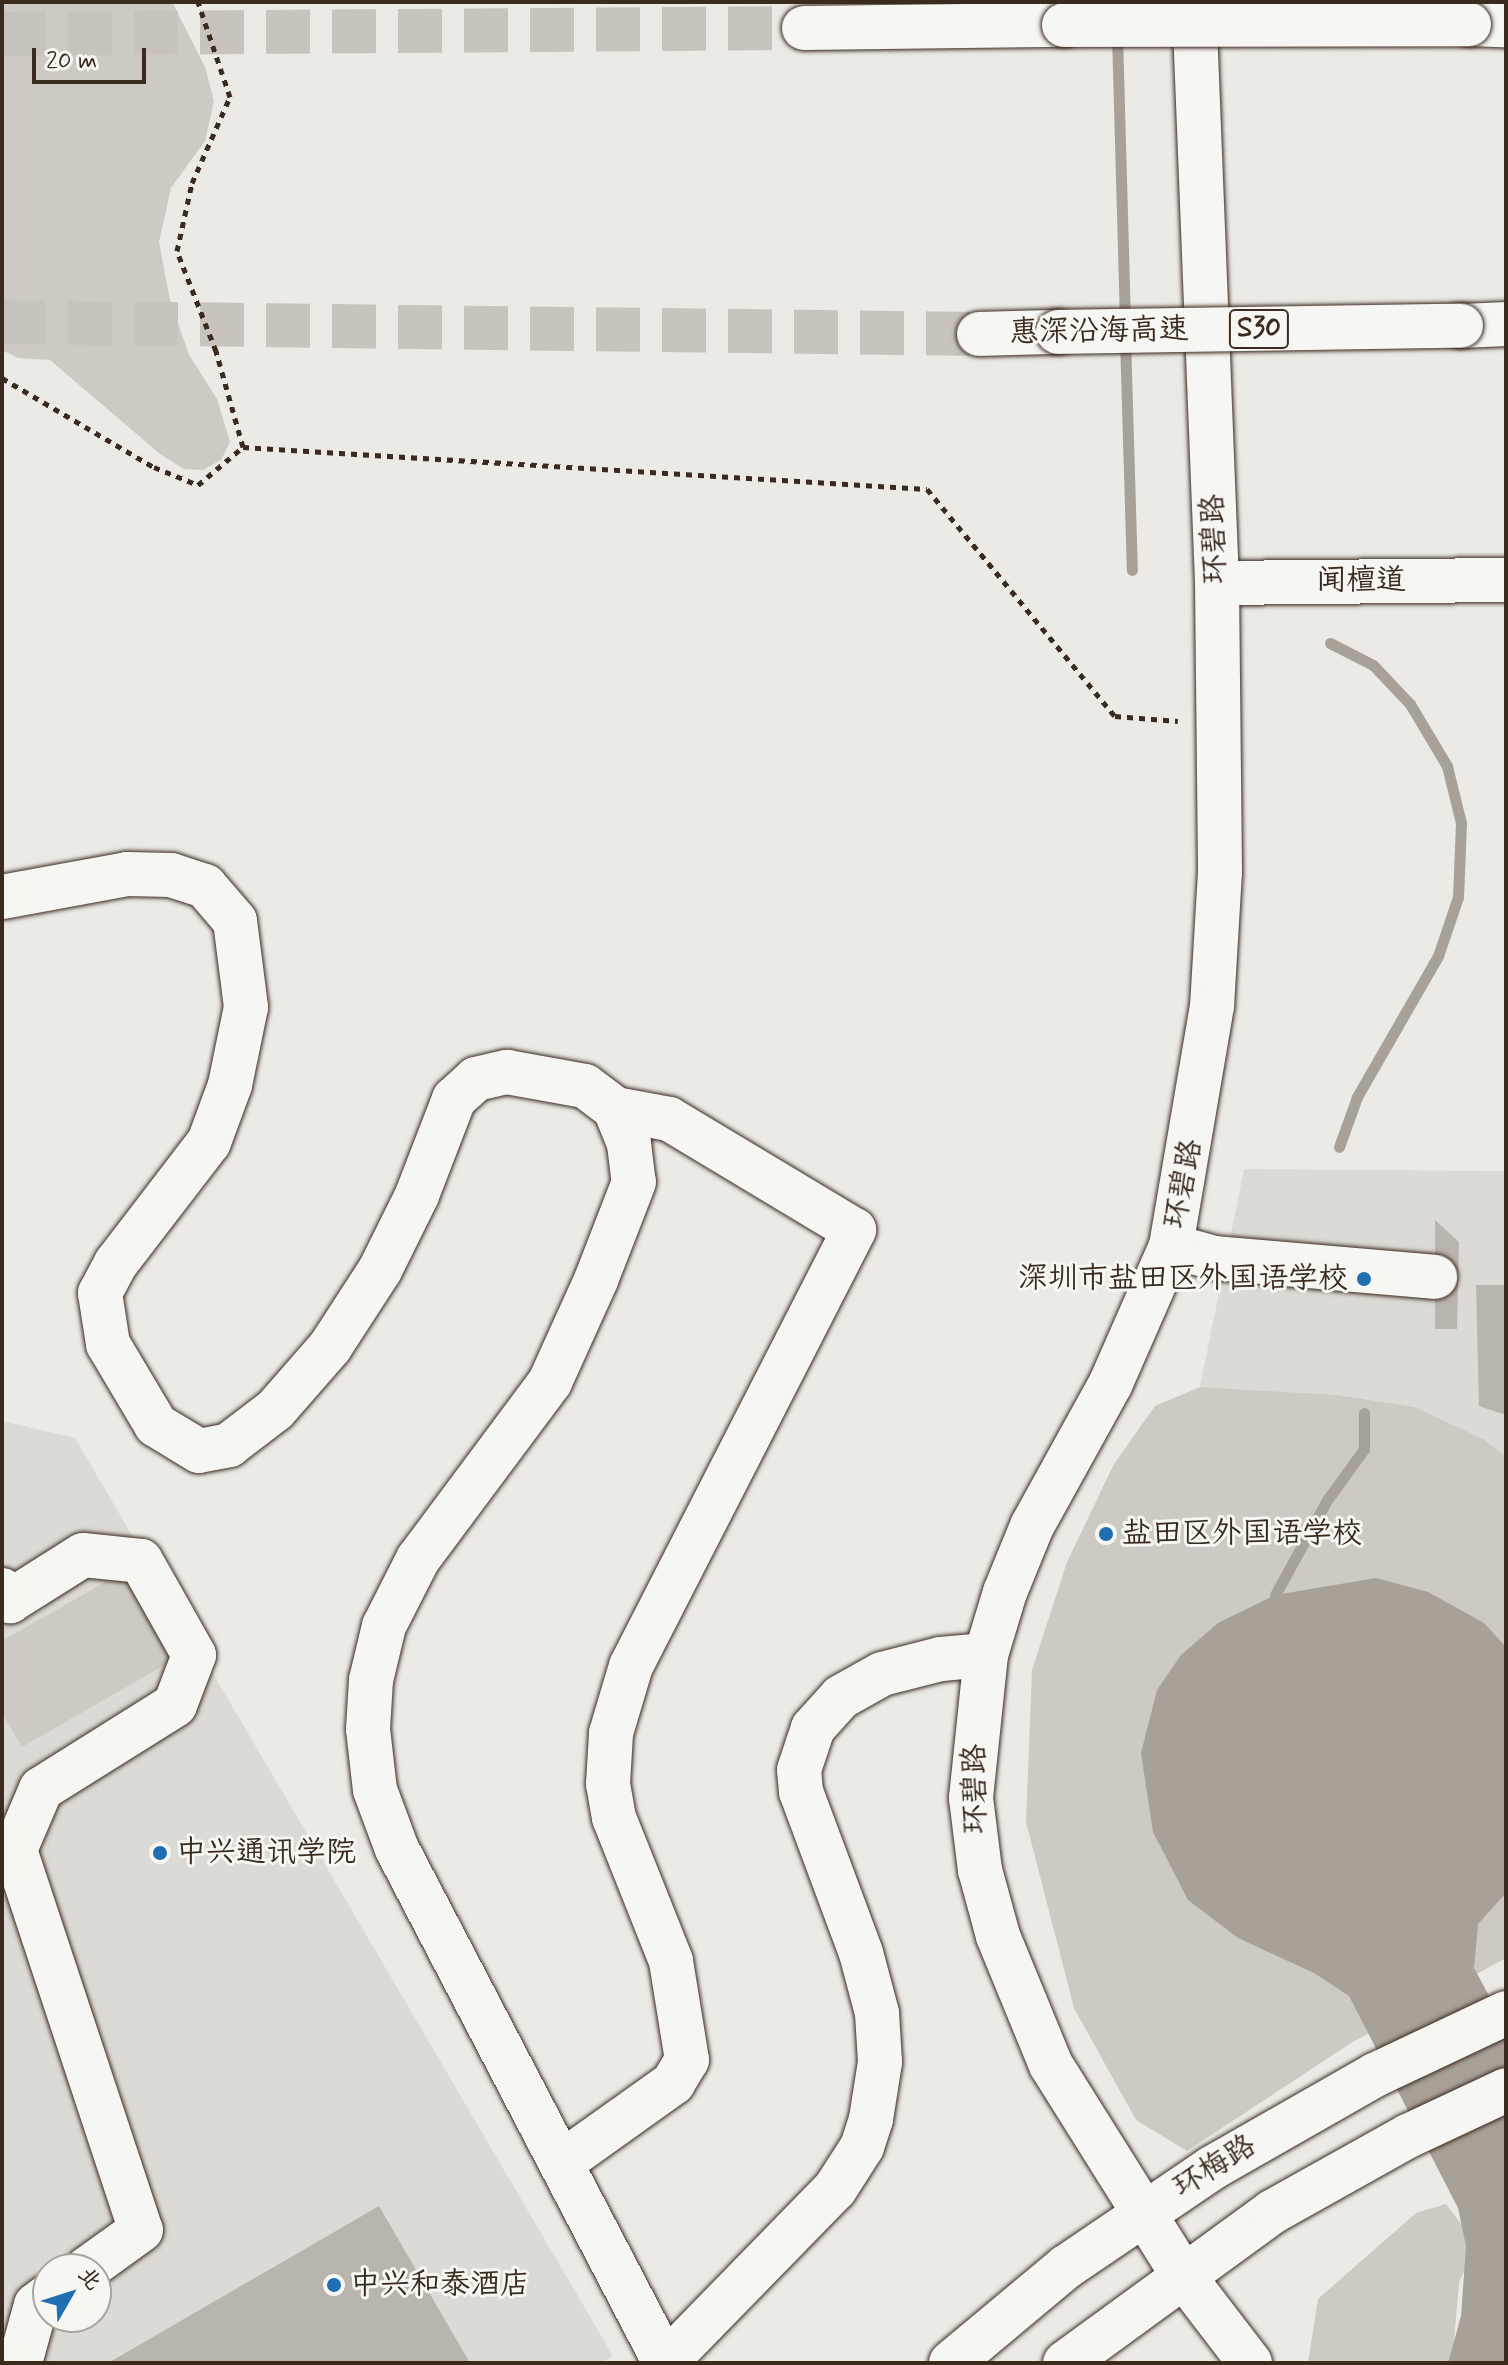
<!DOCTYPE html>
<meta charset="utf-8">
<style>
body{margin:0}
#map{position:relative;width:1508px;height:2365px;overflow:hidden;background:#ebeae5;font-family:Mynerve,"LXGW WenKai TC",sans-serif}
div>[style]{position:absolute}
.built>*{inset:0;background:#dcdad4}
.green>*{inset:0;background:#cdcac4}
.water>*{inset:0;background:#a8a198}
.stream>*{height:11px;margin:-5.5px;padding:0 5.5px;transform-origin:5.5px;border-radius:5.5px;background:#a8a198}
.building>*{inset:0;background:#bab4ae}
.highway-tunnel>*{height:44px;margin-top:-22px;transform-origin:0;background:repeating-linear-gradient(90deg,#c8c4bd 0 44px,transparent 0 66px)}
.path>*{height:5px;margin-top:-2.5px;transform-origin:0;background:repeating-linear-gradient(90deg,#3b2a1e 0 6px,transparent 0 12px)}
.roads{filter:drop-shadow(0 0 2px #3b2a1e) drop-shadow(0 0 2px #3b2a1e)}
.minor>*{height:44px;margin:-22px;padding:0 22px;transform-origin:22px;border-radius:22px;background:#f6f6f2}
.major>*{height:44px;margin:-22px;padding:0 22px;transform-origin:22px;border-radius:22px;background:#f6f6f2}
.highway>*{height:44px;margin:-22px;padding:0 22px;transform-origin:22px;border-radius:22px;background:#f6f6f2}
.bridges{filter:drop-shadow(0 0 2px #3b2a1e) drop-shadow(0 0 2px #3b2a1e)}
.highway-bridge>*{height:44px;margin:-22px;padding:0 22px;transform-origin:22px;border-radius:22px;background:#f6f6f2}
.dots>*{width:22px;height:22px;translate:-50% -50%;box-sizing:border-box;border:4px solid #f6f6f2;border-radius:50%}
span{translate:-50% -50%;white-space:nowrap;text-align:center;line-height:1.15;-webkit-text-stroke:6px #f6f6f2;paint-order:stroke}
.shield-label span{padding:2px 6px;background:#f6f6f2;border:2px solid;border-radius:6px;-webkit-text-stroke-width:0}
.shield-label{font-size:28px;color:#3b2a1e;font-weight:700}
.street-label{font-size:30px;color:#3b2a1e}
.poi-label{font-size:30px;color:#3b2a1e}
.right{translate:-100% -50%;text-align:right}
.left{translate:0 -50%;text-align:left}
.frame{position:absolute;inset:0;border:4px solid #3b2a1e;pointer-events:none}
.north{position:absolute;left:32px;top:2253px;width:80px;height:80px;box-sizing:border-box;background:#f6f6f2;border:2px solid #aba49d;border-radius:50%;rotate:51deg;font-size:22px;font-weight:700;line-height:32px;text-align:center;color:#3b2a1e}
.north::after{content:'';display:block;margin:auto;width:28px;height:36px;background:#1f6fb2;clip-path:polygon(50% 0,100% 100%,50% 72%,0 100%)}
.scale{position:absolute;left:32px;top:48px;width:114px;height:36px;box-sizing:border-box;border:4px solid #3b2a1e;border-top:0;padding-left:10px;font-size:24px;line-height:28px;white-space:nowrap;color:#3b2a1e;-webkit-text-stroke:6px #f6f6f2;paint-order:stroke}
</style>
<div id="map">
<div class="built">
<div style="clip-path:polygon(1244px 1169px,1506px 1171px,1506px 1457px,1485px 1440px,1415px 1407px,1338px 1395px,1200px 1387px)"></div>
<div style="clip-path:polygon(evenodd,2px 1421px,75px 1438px,613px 2356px,601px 2363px,2px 2363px,2px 1421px,48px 2269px,96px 2269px,96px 2317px,48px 2317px,48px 2269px)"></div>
</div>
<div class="green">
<div style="clip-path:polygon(2px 2px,172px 2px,205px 67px,214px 101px,205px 141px,171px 188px,159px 242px,170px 300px,189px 355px,217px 399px,230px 442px,221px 460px,203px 470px,184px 469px,160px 454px,50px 360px,18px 358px,2px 350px)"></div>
<div style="clip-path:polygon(1200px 1387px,1338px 1395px,1415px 1407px,1485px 1440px,1506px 1457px,1506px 1958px,1351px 2043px,1187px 2151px,1136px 2120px,1074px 2008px,1026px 1822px,1032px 1670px,1067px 1562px,1114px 1464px,1155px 1406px)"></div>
<div style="clip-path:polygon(133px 1566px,184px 1654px,22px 1747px,2px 1713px,2px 1641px)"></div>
<div style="clip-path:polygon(1446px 2204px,1462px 2225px,1471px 2256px,1459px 2283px,1452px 2363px,1308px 2363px,1318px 2299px,1416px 2213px)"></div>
</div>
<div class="water">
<div style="clip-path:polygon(1376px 1578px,1428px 1592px,1484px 1623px,1506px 1647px,1506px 1893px,1478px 1924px,1474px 1968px,1506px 2027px,1506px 2363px,1448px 2363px,1461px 2316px,1466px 2246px,1458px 2208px,1349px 1996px,1314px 1973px,1238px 1938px,1188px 1900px,1153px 1832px,1141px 1753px,1157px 1690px,1181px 1655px,1218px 1623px,1275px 1595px)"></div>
</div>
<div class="stream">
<div style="left:1117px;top:35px;width:286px;rotate:88.4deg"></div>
<div style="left:1125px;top:338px;width:232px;rotate:88.3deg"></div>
<div style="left:1330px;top:643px;width:48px;rotate:27.1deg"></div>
<div style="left:1373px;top:665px;width:54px;rotate:46.5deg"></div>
<div style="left:1410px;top:704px;width:72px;rotate:59.2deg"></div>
<div style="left:1447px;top:766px;width:59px;rotate:76.2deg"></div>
<div style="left:1461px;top:823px;width:74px;rotate:92.3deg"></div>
<div style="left:1458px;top:897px;width:62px;rotate:108.7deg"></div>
<div style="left:1438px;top:956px;width:163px;rotate:119.9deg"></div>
<div style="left:1357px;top:1097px;width:53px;rotate:109.8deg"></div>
<div style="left:1275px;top:1595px;width:108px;rotate:-61.3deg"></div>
<div style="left:1327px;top:1500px;width:63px;rotate:-54deg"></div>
<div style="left:1364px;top:1449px;width:36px;rotate:-90deg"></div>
</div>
<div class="building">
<div style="clip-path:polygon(1435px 1220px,1459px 1242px,1457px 1329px,1435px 1329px)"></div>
<div style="clip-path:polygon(1476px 1285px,1506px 1285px,1506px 1415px,1479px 1406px)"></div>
<div style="clip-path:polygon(379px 2206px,470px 2363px,108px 2363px)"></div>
</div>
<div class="highway-tunnel">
<div style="left:2px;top:34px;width:802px;rotate:-0.43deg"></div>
<div style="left:2px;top:322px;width:977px;rotate:0.7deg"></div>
</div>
<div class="path">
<div style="left:2px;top:378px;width:176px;rotate:30.4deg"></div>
<div style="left:154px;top:467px;width:48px;rotate:22.2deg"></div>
<div style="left:198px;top:485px;width:59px;rotate:-40.2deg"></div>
<div style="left:243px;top:447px;width:100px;rotate:-105.7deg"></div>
<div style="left:216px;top:351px;width:107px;rotate:-111.3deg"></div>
<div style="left:177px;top:251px;width:70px;rotate:-77.6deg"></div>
<div style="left:192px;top:183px;width:94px;rotate:-66.2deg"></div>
<div style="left:230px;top:97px;width:100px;rotate:-108.6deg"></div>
<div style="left:243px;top:447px;width:685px;rotate:3.51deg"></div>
<div style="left:927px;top:489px;width:295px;rotate:50.4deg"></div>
<div style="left:1115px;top:716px;width:63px;rotate:4.5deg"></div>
</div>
<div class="roads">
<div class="minor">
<div style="left:1194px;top:2px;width:581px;rotate:87.73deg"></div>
<div style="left:1217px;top:583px;width:289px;rotate:89.4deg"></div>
<div style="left:1220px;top:872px;width:134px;rotate:93.4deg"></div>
<div style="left:1212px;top:1006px;width:243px;rotate:99.7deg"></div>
<div style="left:1171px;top:1246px;width:150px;rotate:113.7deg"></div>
<div style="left:1111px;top:1383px;width:163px;rotate:118.9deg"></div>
<div style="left:1032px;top:1526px;width:71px;rotate:112.2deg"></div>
<div style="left:1005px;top:1592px;width:66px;rotate:106.8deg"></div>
<div style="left:986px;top:1655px;width:144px;rotate:96deg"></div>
<div style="left:971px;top:1798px;width:73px;rotate:82.9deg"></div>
<div style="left:980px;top:1870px;width:68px;rotate:74.7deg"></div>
<div style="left:998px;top:1936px;width:139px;rotate:67.7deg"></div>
<div style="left:1051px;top:2065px;width:247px;rotate:57.9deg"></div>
<div style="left:1182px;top:2274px;width:112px;rotate:52.6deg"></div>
<div style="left:1217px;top:583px;width:289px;rotate:-0.6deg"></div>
<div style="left:2px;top:897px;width:127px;rotate:-10.4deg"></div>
<div style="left:127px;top:874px;width:44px;rotate:1.3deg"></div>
<div style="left:171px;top:875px;width:36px;rotate:18deg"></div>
<div style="left:205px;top:886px;width:46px;rotate:49.4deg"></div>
<div style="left:235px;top:921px;width:87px;rotate:82.7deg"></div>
<div style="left:246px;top:1007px;width:80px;rotate:101.6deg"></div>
<div style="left:230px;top:1085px;width:61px;rotate:110.2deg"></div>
<div style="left:209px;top:1142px;width:153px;rotate:127.5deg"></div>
<div style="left:116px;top:1263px;width:34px;rotate:118deg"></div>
<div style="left:100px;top:1293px;width:52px;rotate:81.1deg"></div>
<div style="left:108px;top:1344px;width:94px;rotate:59.3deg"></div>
<div style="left:156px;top:1425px;width:50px;rotate:31.2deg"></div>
<div style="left:199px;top:1451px;width:31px;rotate:-11deg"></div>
<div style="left:229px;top:1445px;width:58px;rotate:-37.3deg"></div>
<div style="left:275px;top:1410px;width:84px;rotate:-48.9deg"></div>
<div style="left:330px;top:1347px;width:92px;rotate:-57deg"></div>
<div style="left:380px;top:1270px;width:84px;rotate:-63.7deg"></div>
<div style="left:417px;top:1195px;width:103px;rotate:-68.9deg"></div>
<div style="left:454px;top:1099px;width:30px;rotate:-42deg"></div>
<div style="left:476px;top:1079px;width:32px;rotate:-13deg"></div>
<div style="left:507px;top:1072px;width:79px;rotate:10.2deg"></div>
<div style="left:585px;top:1086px;width:38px;rotate:37deg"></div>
<div style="left:615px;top:1109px;width:38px;rotate:68deg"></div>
<div style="left:629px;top:1144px;width:38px;rotate:83deg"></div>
<div style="left:634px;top:1182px;width:105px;rotate:111.2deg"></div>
<div style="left:596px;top:1280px;width:112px;rotate:114.3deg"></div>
<div style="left:550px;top:1382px;width:221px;rotate:126.7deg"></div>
<div style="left:418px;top:1559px;width:75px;rotate:116.9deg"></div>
<div style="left:384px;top:1626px;width:56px;rotate:103.5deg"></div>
<div style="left:371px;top:1680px;width:49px;rotate:93.5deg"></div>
<div style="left:368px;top:1729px;width:61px;rotate:83.5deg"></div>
<div style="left:375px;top:1790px;width:63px;rotate:69.6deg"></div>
<div style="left:397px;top:1849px;width:580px;rotate:62.46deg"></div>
<div style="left:665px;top:2363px;width:243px;rotate:-45.7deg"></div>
<div style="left:835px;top:2189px;width:50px;rotate:-57.3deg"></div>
<div style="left:862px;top:2147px;width:29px;rotate:-72deg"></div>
<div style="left:871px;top:2119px;width:58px;rotate:-81deg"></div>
<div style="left:880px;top:2062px;width:49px;rotate:-93.5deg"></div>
<div style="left:877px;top:2013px;width:62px;rotate:-104.9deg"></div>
<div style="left:861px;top:1953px;width:172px;rotate:-110.4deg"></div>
<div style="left:801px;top:1792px;width:22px;rotate:-95deg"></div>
<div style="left:799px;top:1770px;width:44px;rotate:-71.6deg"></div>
<div style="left:813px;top:1728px;width:42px;rotate:-47.9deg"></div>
<div style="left:841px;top:1697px;width:47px;rotate:-29.3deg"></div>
<div style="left:882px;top:1674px;width:61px;rotate:-14.3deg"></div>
<div style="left:941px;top:1659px;width:45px;rotate:-5.1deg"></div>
<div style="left:1171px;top:1246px;width:46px;rotate:15.3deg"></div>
<div style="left:1215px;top:1258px;width:221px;rotate:4.9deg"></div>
<div style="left:2px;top:1590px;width:14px;rotate:54deg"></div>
<div style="left:10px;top:1601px;width:86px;rotate:-32.2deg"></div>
<div style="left:83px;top:1555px;width:58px;rotate:5.9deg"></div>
<div style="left:141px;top:1561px;width:108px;rotate:60.6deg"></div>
<div style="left:194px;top:1655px;width:53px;rotate:110.8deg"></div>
<div style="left:175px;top:1705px;width:158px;rotate:147.9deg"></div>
<div style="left:41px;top:1789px;width:66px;rotate:113.1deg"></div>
<div style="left:15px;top:1850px;width:400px;rotate:71.7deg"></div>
<div style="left:141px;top:2230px;width:67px;rotate:144.2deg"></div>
<div style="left:561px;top:2163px;width:138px;rotate:-35.5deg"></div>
<div style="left:673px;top:2083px;width:27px;rotate:-59deg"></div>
<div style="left:687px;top:2060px;width:100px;rotate:-99.2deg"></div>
<div style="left:671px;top:1961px;width:154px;rotate:-111.7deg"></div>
<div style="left:614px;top:1818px;width:35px;rotate:-100deg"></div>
<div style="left:608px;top:1784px;width:51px;rotate:-86.6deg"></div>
<div style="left:611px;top:1733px;width:70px;rotate:-73.4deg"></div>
<div style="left:631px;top:1666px;width:490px;rotate:-62.9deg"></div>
<div style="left:854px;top:1230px;width:216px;rotate:-149deg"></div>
<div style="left:669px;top:1119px;width:55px;rotate:-169.5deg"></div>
<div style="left:20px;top:2363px;width:60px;rotate:-74.6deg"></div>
<div style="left:36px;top:2305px;width:15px;rotate:-37deg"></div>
</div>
<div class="major">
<div style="left:951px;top:2363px;width:150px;rotate:-39.9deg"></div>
<div style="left:1066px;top:2267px;width:176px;rotate:-34.1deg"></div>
<div style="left:1212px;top:2168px;width:188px;rotate:-29.7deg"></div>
<div style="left:1375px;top:2075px;width:145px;rotate:-25.3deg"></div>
<div style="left:1065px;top:2363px;width:256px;rotate:-36.1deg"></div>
<div style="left:1272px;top:2212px;width:156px;rotate:-29.2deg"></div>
<div style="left:1408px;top:2136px;width:108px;rotate:-25.1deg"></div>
</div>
<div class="highway">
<div style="left:1469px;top:24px;width:37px;rotate:2deg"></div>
<div style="left:804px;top:28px;width:260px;rotate:-0.7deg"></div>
<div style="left:1461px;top:326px;width:45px;rotate:-2.5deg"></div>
<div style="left:979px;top:334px;width:79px;rotate:-1.5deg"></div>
</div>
</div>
<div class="bridges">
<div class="highway-bridge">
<div style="left:1064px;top:25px;width:405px;rotate:-0.1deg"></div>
<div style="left:1058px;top:332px;width:403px;rotate:-0.9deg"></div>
</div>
</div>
<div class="dots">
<div style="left:1364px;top:1279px;background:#1f6fb2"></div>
<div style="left:1106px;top:1534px;background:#1f6fb2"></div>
<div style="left:160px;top:1853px;background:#1f6fb2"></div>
<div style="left:334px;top:2285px;background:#1f6fb2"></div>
</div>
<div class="shield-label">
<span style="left:1259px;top:329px">S30</span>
</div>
<div class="street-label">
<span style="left:1099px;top:332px;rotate:-1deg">惠深沿海高速</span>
<span style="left:1215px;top:539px;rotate:-92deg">环碧路</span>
<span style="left:1361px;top:581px">闻檀道</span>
<span style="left:1184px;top:1184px;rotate:-79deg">环碧路</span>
<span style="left:976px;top:1789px;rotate:-91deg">环碧路</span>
<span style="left:1215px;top:2167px;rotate:-32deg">环梅路</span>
</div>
<div class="poi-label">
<span class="right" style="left:1348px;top:1279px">深圳市盐田区外国语学校</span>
<span class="left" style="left:1122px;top:1534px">盐田区外国语学校</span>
<span class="left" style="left:176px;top:1853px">中兴通讯学院</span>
<span class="left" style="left:350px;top:2285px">中兴和泰酒店</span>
</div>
<div class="frame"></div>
<div class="north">北</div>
<div class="scale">20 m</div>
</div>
